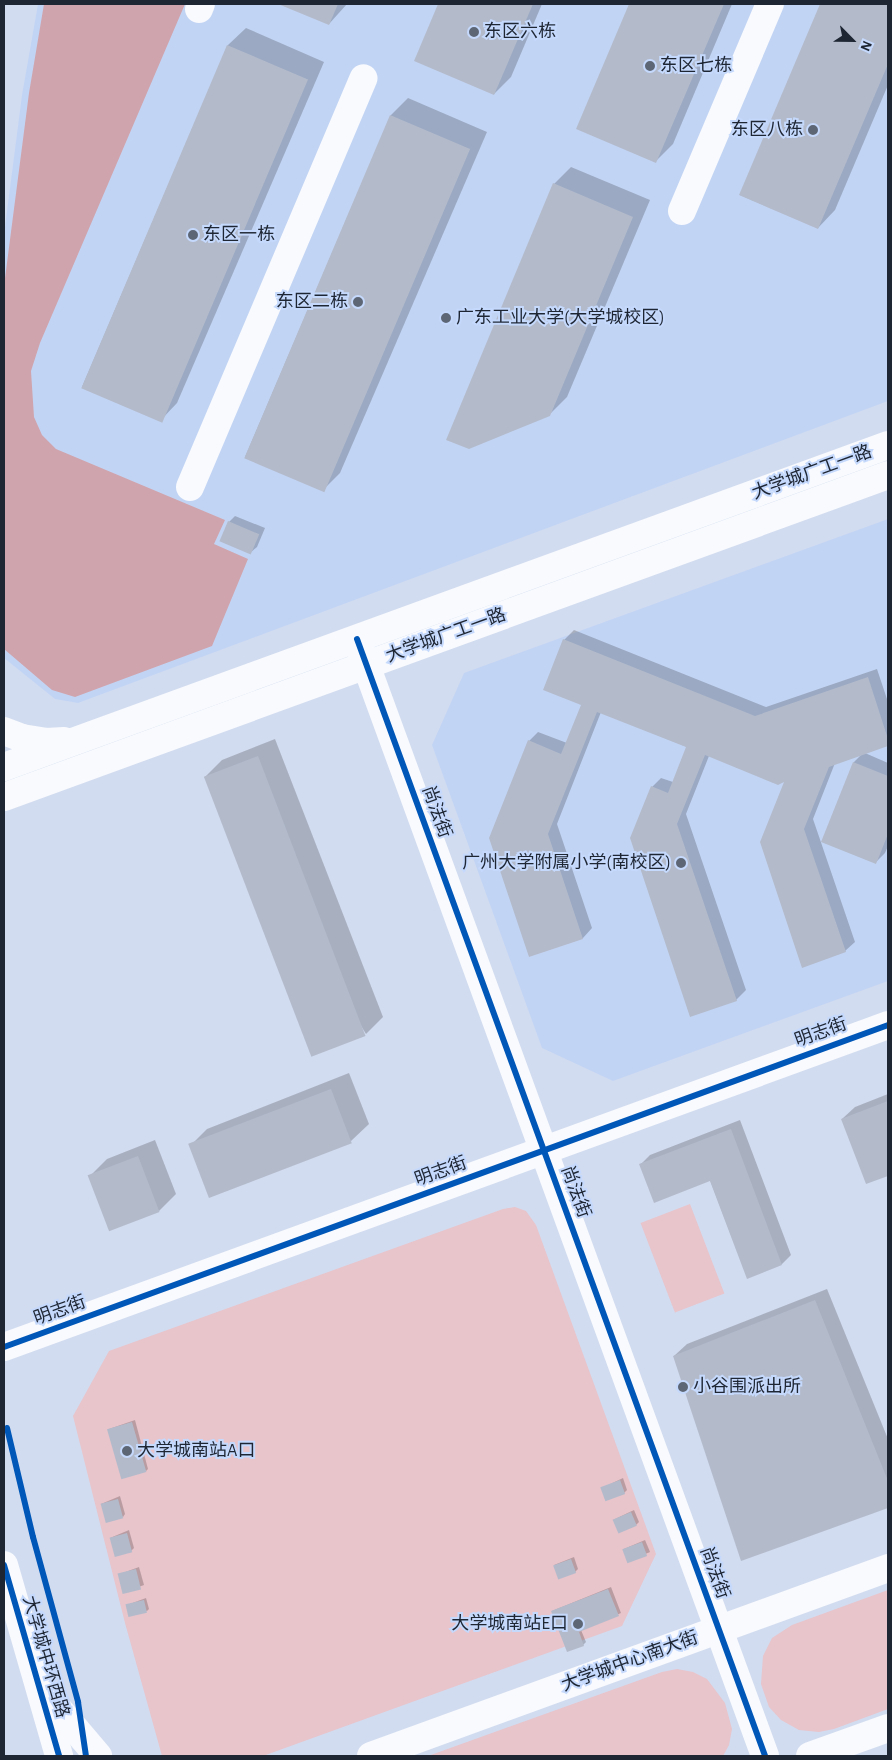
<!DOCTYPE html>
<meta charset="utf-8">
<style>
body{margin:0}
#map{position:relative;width:892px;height:1760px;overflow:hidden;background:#d2dcf0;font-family:"Alegreya Sans","Noto Sans SC",sans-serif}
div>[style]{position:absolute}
.built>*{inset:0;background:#c2d4f4}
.green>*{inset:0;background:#e8c4cb;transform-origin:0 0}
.forest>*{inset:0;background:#d0a4ac}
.shadow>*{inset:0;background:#0003;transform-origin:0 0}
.building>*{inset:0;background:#b3bbcb;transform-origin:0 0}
.minor>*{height:28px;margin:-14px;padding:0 14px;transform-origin:14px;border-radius:14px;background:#f8fafd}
.major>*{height:28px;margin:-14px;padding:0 14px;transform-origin:14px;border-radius:14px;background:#f8fafd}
.cycleway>*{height:6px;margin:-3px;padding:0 3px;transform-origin:3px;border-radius:3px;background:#0057b8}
.dots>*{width:14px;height:14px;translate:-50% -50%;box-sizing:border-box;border:2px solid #c5d9fd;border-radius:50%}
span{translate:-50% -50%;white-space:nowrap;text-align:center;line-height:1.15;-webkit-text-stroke:4px #c5d9fd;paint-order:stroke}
.poi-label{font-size:18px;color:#1e2633}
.left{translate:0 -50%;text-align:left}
.right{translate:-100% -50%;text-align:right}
.street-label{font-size:18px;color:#1e2633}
.frame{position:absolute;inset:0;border:5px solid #1e2633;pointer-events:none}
.north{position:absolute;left:827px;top:15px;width:50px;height:50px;-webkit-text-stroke:4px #c5d9fd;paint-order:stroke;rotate:113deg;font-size:14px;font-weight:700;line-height:20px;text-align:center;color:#1e2633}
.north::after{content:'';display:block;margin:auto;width:18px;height:22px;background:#1e2633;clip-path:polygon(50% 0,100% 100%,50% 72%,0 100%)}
</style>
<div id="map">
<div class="built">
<div style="clip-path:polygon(38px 4px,888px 4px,888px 401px,78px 703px,55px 699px,4px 658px,4px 234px,22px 95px)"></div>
<div style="clip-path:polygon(888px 519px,888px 981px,613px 1081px,542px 1048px,432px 745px,464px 673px)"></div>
</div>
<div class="green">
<div style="left:690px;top:1204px;width:96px;height:53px;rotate:69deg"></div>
<div style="clip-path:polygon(515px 1207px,526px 1211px,536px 1225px,656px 1554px,622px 1626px,263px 1756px,162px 1756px,125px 1623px,73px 1416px,109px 1351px,503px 1209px)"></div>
<div style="clip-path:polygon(888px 1590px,888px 1709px,834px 1729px,819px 1732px,799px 1730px,781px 1720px,769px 1707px,761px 1684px,763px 1656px,772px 1638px,792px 1625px)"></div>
<div style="clip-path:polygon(677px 1669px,693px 1672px,707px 1679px,725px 1703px,732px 1729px,729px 1745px,723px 1756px,428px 1756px,662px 1672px)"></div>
</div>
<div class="forest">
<div style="clip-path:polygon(44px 4px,185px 4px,40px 343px,31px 371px,34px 417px,42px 435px,56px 449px,225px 520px,214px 544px,248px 559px,212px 646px,75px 697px,52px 690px,4px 649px,4px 286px,29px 93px)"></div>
</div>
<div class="shadow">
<div style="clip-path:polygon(282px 4px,347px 4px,329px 24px)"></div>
<div style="clip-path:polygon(440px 4px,542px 4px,511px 77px,494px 94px,416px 60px)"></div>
<div style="clip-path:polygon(630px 4px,732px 4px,673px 144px,656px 161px,578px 128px)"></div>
<div style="clip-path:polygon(821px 4px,888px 4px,888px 85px,835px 210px,818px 228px,740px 195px)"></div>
<div style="clip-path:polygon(246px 28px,324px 62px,177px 403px,160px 421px,82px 387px,228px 45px)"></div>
<div style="clip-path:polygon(408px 98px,487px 132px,340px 473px,323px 490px,245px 457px,391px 115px)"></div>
<div style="clip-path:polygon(571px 167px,650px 200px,567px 397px,549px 415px,554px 184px)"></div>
<div style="clip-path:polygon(235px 516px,265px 528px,257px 547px,250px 553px,229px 522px)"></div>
<div style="clip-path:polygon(574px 630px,766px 707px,877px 669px,888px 702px,888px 745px,865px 753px,888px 763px,888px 846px,885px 853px,876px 862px,823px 841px,854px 762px,862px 754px,835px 763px,813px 819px,855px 942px,845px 951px,786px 780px,709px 756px,686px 814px,746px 990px,736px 1000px,652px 787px,661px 778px,673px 782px,687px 747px,601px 712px,557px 824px,592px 928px,583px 938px,530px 955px,529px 741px,538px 732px,567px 743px,582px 705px,564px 640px)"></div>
<div style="clip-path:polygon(275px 739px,383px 1017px,366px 1034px,205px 777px,222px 760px)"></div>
<div style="clip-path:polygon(349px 1073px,369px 1124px,351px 1141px,210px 1197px,190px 1146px,207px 1129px)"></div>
<div style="clip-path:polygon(888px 1094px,888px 1175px,867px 1183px,842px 1119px,855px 1107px)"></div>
<div style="clip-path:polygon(740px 1120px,791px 1255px,782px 1264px,747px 1277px,710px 1180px,641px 1164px,650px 1155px)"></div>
<div style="clip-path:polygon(155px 1140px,176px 1194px,159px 1211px,90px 1176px,107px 1159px)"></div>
<div style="clip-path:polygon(827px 1289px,888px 1439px,888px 1507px,742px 1559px,674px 1356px,687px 1344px)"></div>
<div style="clip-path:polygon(135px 1420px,148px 1469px,146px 1471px,109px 1429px)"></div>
<div style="clip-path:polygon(623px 1478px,627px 1490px,624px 1493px,602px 1488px)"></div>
<div style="clip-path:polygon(120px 1496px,125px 1514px,123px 1517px,101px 1504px)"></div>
<div style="clip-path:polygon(634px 1510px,639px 1522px,636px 1525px,613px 1520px)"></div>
<div style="clip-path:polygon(129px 1530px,134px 1548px,131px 1551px,110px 1538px)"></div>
<div style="left:645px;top:1540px;width:13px;height:23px;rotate:67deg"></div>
<div style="clip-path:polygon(574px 1557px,578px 1569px,575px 1572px,554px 1565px)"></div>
<div style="clip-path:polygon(139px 1567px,144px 1585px,125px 1592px,120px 1574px)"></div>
<div style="clip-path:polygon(611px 1587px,621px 1613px,581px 1630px,586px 1642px,583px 1645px,552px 1611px)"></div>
<div style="clip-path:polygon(146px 1598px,149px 1609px,147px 1611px,127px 1605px)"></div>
</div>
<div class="building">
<div style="clip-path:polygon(278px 4px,338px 4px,329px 25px)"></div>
<div style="clip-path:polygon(438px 4px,533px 4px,494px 95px,414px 61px)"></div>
<div style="clip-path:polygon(629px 4px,724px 4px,656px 163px,576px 129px)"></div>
<div style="clip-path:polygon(820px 4px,888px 4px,888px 64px,818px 229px,739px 195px)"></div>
<div style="left:227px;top:45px;width:88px;height:373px;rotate:23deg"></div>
<div style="left:390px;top:115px;width:87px;height:373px;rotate:23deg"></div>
<div style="clip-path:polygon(553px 183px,633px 217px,550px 416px,469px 449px,446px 440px)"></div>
<div style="left:228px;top:521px;width:34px;height:22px;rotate:23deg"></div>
<div style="clip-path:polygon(563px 639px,755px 716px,868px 677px,888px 739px,888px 746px,829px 767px,804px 829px,846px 952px,802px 968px,760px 842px,784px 782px,778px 785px,705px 755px,677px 824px,737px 1001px,690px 1017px,630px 838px,651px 786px,668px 793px,686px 747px,597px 712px,548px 834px,583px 939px,529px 957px,489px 838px,528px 740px,561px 754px,581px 705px,543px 690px)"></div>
<div style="left:258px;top:756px;width:300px;height:58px;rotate:69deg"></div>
<div style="clip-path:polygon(853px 762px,888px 776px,888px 834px,876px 864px,821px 842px)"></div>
<div style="left:331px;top:1089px;width:58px;height:153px;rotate:69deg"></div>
<div style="clip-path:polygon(888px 1101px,888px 1176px,866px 1184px,841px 1119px)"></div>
<div style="clip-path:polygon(731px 1129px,782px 1265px,747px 1279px,710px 1181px,654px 1203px,639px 1164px)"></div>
<div style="left:138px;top:1156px;width:60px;height:54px;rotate:69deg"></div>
<div style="clip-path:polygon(815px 1300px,888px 1481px,888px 1508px,741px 1561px,673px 1356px)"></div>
<div style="left:132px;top:1422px;width:52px;height:26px;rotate:74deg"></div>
<div style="left:620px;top:1480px;width:15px;height:21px;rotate:70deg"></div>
<div style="left:118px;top:1499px;width:20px;height:18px;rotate:75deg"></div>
<div style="left:631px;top:1512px;width:15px;height:20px;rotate:67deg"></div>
<div style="left:127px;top:1533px;width:20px;height:18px;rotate:75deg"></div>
<div style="left:642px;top:1542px;width:15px;height:21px;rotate:70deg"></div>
<div style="left:571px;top:1559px;width:15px;height:19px;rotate:70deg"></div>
<div style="left:136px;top:1569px;width:21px;height:19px;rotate:76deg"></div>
<div style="clip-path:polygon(608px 1589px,619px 1616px,579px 1632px,584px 1646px,567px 1652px,551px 1611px)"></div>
<div style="left:144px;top:1600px;width:13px;height:19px;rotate:77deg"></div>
</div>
<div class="minor">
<div style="left:199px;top:9px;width:5px;rotate:-68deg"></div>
<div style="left:682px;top:211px;width:225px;rotate:-67deg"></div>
<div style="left:190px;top:487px;width:444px;rotate:-67deg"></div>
<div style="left:358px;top:643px;width:1185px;rotate:69.91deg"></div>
<div style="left:4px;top:1347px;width:941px;rotate:-20.01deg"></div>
</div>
<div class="major">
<div style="left:4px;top:731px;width:19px;rotate:21deg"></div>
<div style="left:22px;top:738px;width:24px;rotate:9deg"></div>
<div style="left:46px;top:742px;width:18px;rotate:-3deg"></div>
<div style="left:4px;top:767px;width:941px;rotate:-20.01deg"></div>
<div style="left:4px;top:797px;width:941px;rotate:-20.01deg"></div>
<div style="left:4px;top:1565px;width:199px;rotate:73.9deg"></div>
<div style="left:44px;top:1692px;width:84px;rotate:49.8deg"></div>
<div style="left:371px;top:1756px;width:550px;rotate:-19.98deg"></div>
<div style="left:810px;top:1756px;width:83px;rotate:-19.7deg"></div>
</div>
<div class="cycleway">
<div style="left:357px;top:639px;width:1189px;rotate:69.93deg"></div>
<div style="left:4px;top:1347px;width:941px;rotate:-20.01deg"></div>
<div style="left:7px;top:1428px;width:112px;rotate:76.6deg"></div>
<div style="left:33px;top:1537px;width:171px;rotate:74.7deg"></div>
<div style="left:78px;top:1702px;width:55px;rotate:81.6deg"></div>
<div style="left:4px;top:1565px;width:199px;rotate:73.9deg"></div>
</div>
<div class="dots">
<div style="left:474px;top:32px;background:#5d6675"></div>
<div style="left:650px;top:66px;background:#5d6675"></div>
<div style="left:813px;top:130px;background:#5d6675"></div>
<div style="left:193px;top:235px;background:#5d6675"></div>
<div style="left:358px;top:302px;background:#5d6675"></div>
<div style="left:446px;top:318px;background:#5d6675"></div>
<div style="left:681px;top:863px;background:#5d6675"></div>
<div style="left:683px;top:1387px;background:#5d6675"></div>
<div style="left:127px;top:1451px;background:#5d6675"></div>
<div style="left:578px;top:1624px;background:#5d6675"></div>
</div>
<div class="poi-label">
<span class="left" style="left:484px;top:32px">东区六栋</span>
<span class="left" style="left:660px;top:66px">东区七栋</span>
<span class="right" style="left:803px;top:130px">东区八栋</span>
<span class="left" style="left:203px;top:235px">东区一栋</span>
<span class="right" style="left:348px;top:302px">东区二栋</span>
<span class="left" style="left:456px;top:318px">广东工业大学(大学城校区)</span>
<span class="right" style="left:671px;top:863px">广州大学附属小学(南校区)</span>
<span class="left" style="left:693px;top:1387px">小谷围派出所</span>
<span class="left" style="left:137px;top:1451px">大学城南站A口</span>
<span class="right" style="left:568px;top:1624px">大学城南站E口</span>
</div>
<div class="street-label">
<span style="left:812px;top:473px;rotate:-20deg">大学城广工一路</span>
<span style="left:446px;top:636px;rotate:-20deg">大学城广工一路</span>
<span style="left:436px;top:812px;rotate:70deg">尚法街</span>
<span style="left:821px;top:1033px;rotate:-20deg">明志街</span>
<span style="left:441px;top:1172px;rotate:-20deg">明志街</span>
<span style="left:575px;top:1192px;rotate:70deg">尚法街</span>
<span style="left:60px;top:1311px;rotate:-20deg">明志街</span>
<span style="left:714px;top:1573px;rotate:70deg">尚法街</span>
<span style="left:45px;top:1657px;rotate:74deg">大学城中环西路</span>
<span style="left:630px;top:1662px;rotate:-20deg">大学城中心南大街</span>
</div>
<div class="frame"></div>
<div class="north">N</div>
</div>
